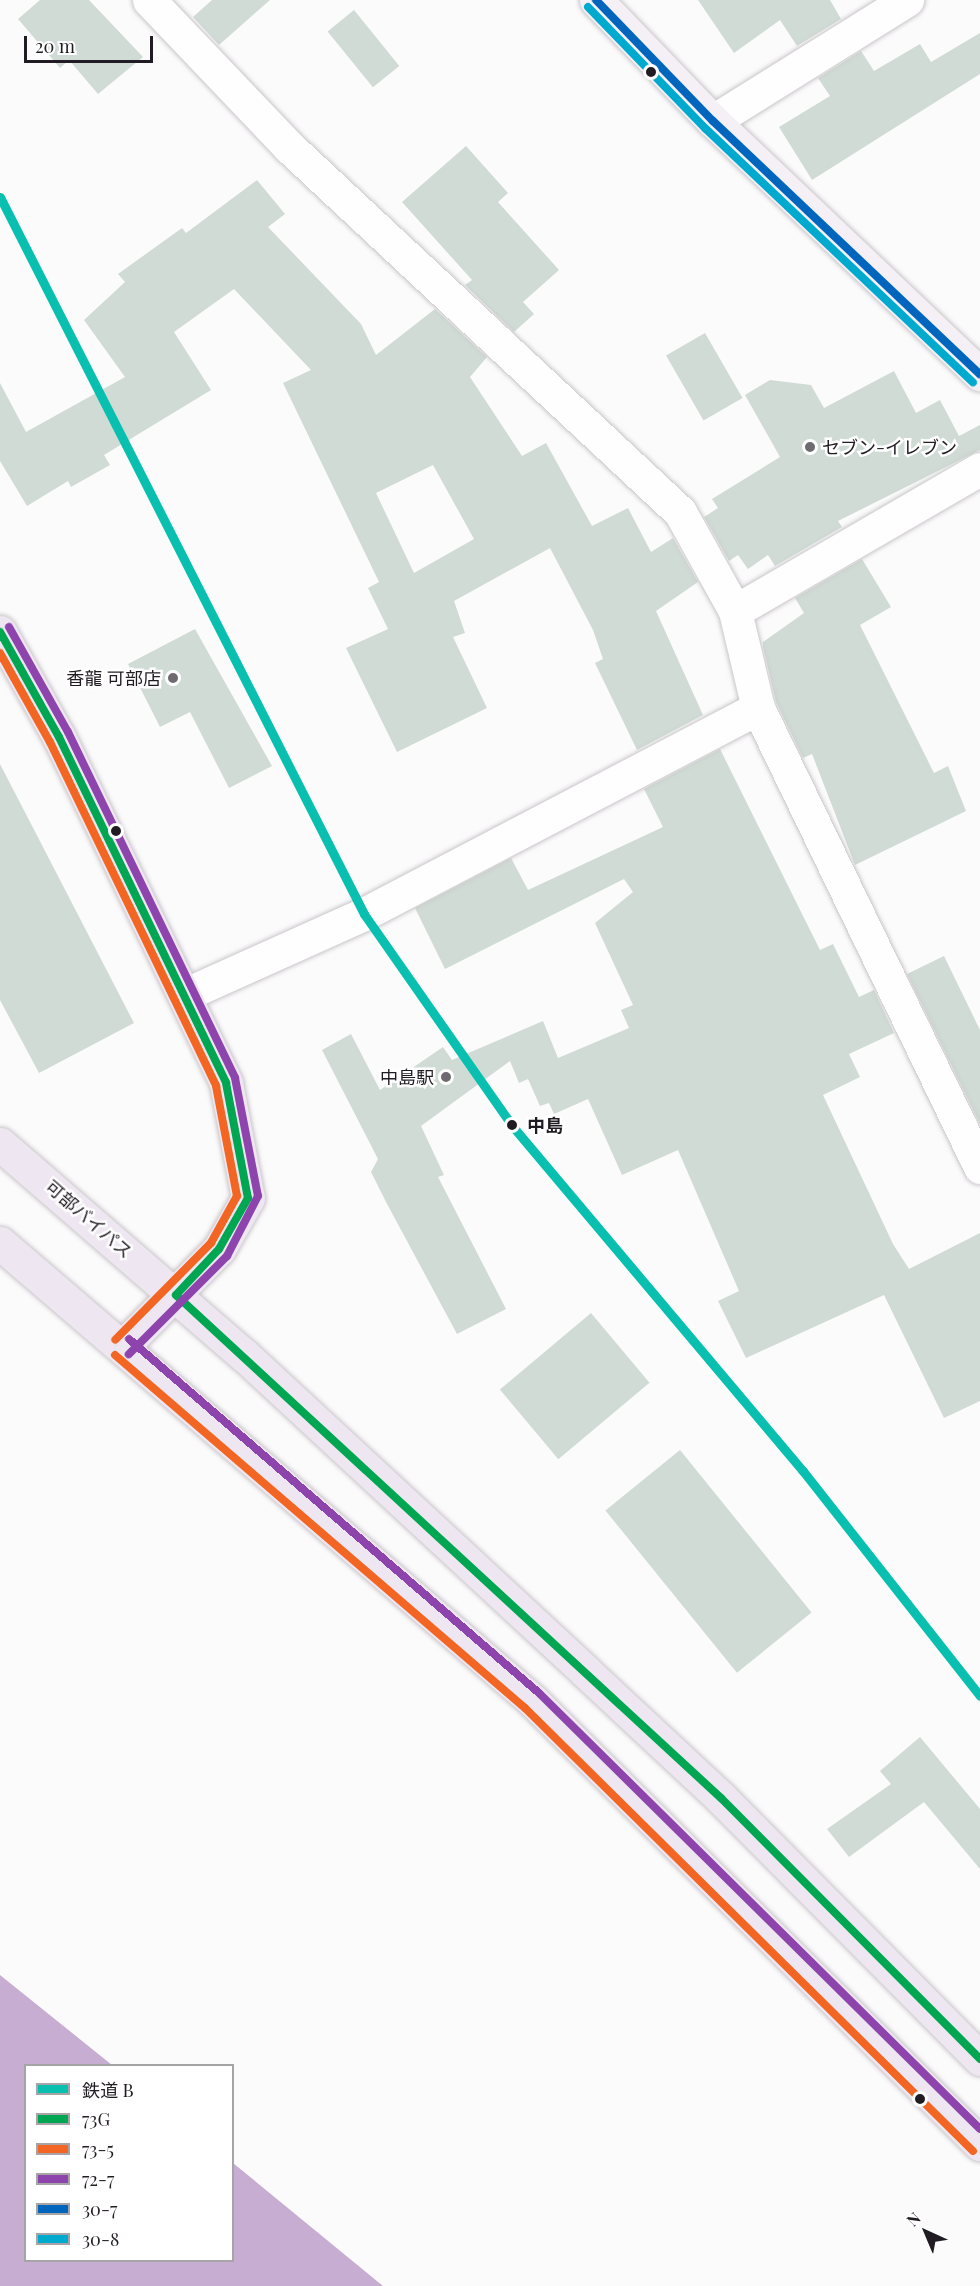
<!DOCTYPE html>
<meta charset="utf-8">
<style>
body{margin:0}
#map{position:relative;width:980px;height:2286px;overflow:hidden;background:#fcfbfc;font-family:"Playfair Display","Noto Sans JP",serif}
div>[style]{position:absolute}
.water>*{inset:0;background:#c8add2}
.building>*{inset:0;background:#cfdbd4;transform-origin:0 0}
.roads{filter:drop-shadow(0 0 2px #c9c6c9) drop-shadow(0 0 2px #c9c6c9)}
.minor>*{height:33px;margin:-16.5px;padding:0 16.5px;transform-origin:16.5px;border-radius:16.5px;background:#fffeff}
.major>*{height:33px;margin:-16.5px;padding:0 16.5px;transform-origin:16.5px;border-radius:16.5px;background:#f5f0f6}
.highway>*{height:33px;margin:-16.5px;padding:0 16.5px;transform-origin:16.5px;border-radius:16.5px;background:#eee7f1}
.bus-1>*{height:8px;margin:-4px;padding:0 4px;transform-origin:4px;border-radius:4px;background:#00a651}
.bus-2>*{height:8px;margin:-4px;padding:0 4px;transform-origin:4px;border-radius:4px;background:#f26522}
.bus-3>*{height:8px;margin:-4px;padding:0 4px;transform-origin:4px;border-radius:4px;background:#8e44ad}
.bus-4>*{height:8px;margin:-4px;padding:0 4px;transform-origin:4px;border-radius:4px;background:#0065bd}
.bus-5>*{height:8px;margin:-4px;padding:0 4px;transform-origin:4px;border-radius:4px;background:#00a9ce}
.rail-1>*{height:9px;margin:-4.5px;padding:0 4.5px;transform-origin:4.5px;border-radius:4.5px;background:#09c0b0}
.dots>*{width:16px;height:16px;translate:-50% -50%;box-sizing:border-box;border:3px solid #fff;border-radius:50%}
span{translate:-50% -50%;white-space:nowrap;text-align:center;line-height:1.15;-webkit-text-stroke:5px #fff;paint-order:stroke}
.poi-label{font-size:18px;color:#211c23}
.left{translate:0 -50%;text-align:left}
.right{translate:-100% -50%;text-align:right}
.stop-label{font-size:18px;color:#211c23;font-weight:700}
.street-label{font-size:18px;color:#211c23}
.legend{position:absolute;left:24px;top:2064px;width:210px;height:198px;box-sizing:border-box;background:#fff;border:2px solid #a6a4a7;margin:0;padding:8px 10px;list-style:none;font-size:18px;color:#211c23}
.legend li{display:flex;align-items:center;gap:12px;height:30px}
.legend b{width:30px;border:2px solid #a6a4a7}
.north{position:absolute;left:896px;top:2202px;width:60px;height:60px;-webkit-text-stroke:4px #fff;paint-order:stroke;rotate:316deg;font-size:16px;font-weight:700;line-height:24px;text-align:center;color:#211c23}
.north::after{content:'';display:block;margin:auto;width:21px;height:27px;background:#211c23;clip-path:polygon(50% 0,100% 100%,50% 72%,0 100%)}
.scale{position:absolute;left:24px;top:36px;width:129px;height:27px;box-sizing:border-box;border:3px solid #211c23;border-top:0;padding-left:8px;font-size:18px;line-height:21px;white-space:nowrap;color:#211c23;-webkit-text-stroke:4px #fff;paint-order:stroke}
</style>
<div id="map">
<div class="water">
<div style="clip-path:polygon(0 1975px,112px 2065px,26px 2066px,26px 2260px,232px 2260px,233px 2163px,383px 2286px,0 2286px)"></div>
</div>
<div class="building">
<div style="clip-path:polygon(40px 0,89px 0,143px 57px,98px 94px,69px 60px,60px 68px,18px 19px)"></div>
<div style="clip-path:polygon(212px 0,270px 0,219px 45px,193px 17px)"></div>
<div style="clip-path:polygon(698px 0,830px 0,841px 19px,797px 46px,780px 20px,734px 53px)"></div>
<div style="left:354px;top:10px;width:72px;height:34px;rotate:51deg"></div>
<div style="clip-path:polygon(980px 33px,980px 74px,812px 180px,779px 127px,830px 96px,818px 78px,861px 51px,874px 71px,920px 44px,931px 62px)"></div>
<div style="clip-path:polygon(466px 146px,508px 193px,498px 202px,559px 270px,523px 302px,534px 314px,514px 332px,465px 285px,472px 280px,402px 202px)"></div>
<div style="clip-path:polygon(evenodd,257px 180px,285px 214px,268px 227px,361px 324px,376px 355px,435px 309px,487px 357px,470px 377px,522px 456px,546px 443px,592px 526px,628px 508px,651px 552px,673px 538px,698px 582px,656px 611px,703px 715px,637px 750px,595px 663px,603px 659px,593px 630px,550px 548px,454px 601px,465px 633px,453px 637px,487px 708px,397px 752px,346px 648px,388px 629px,368px 588px,379px 582px,283px 383px,311px 370px,234px 289px,174px 332px,211px 390px,104px 455px,110px 465px,71px 487px,68px 481px,27px 506px,0 461px,0 383px,26px 432px,125px 377px,84px 320px,125px 282px,118px 274px,182px 228px,186px 233px,257px 180px,433px 465px,474px 539px,414px 573px,376px 493px,433px 465px)"></div>
<div style="left:705px;top:333px;width:75px;height:45px;rotate:60deg"></div>
<div style="clip-path:polygon(894px 371px,916px 413px,940px 400px,959px 436px,980px 425px,980px 450px,838px 521px,842px 527px,775px 566px,768px 555px,748px 569px,738px 555px,729px 561px,704px 517px,718px 508px,712px 499px,780px 457px,745px 395px,770px 380px,811px 385px,824px 408px)"></div>
<div style="clip-path:polygon(862px 559px,891px 607px,860px 625px,934px 773px,948px 766px,966px 811px,855px 865px,812px 754px,803px 758px,776px 702px,763px 647px,763px 642px,804px 613px,795px 598px)"></div>
<div style="clip-path:polygon(195px 629px,272px 766px,229px 788px,190px 712px,160px 727px,128px 664px)"></div>
<div style="clip-path:polygon(720px 749px,820px 950px,833px 944px,859px 997px,874px 990px,894px 1033px,849px 1054px,860px 1077px,823px 1095px,893px 1244px,909px 1269px,980px 1233px,980px 1401px,944px 1418px,884px 1295px,746px 1358px,718px 1301px,739px 1291px,678px 1150px,622px 1175px,588px 1099px,554px 1114px,549px 1103px,540px 1106px,528px 1079px,519px 1083px,510px 1061px,421px 1126px,444px 1175px,438px 1177px,506px 1309px,457px 1334px,386px 1202px,371px 1172px,378px 1159px,322px 1050px,351px 1034px,380px 1090px,443px 1047px,452px 1060px,543px 1021px,558px 1058px,629px 1028px,621px 1010px,633px 1005px,595px 923px,633px 892px,624px 879px,445px 969px,415px 908px,511px 858px,528px 890px,663px 827px,644px 789px)"></div>
<div style="clip-path:polygon(0 764px,134px 1023px,39px 1073px,0 1000px)"></div>
<div style="clip-path:polygon(944px 956px,980px 1030px,980px 1124px,907px 974px)"></div>
<div style="left:591px;top:1313px;width:91px;height:119px;rotate:50deg"></div>
<div style="left:680px;top:1450px;width:209px;height:96px;rotate:51deg"></div>
<div style="clip-path:polygon(920px 1737px,980px 1809px,980px 1869px,924px 1802px,849px 1857px,827px 1829px,891px 1784px,880px 1771px)"></div>
</div>
<div class="roads">
<div class="minor">
<div style="left:149px;top:0;width:202px;rotate:46.4deg"></div>
<div style="left:288px;top:146px;width:536px;rotate:43.04deg"></div>
<div style="left:680px;top:512px;width:113px;rotate:60.9deg"></div>
<div style="left:735px;top:611px;width:100px;rotate:76.7deg"></div>
<div style="left:758px;top:708px;width:510px;rotate:64.19deg"></div>
<div style="left:713px;top:121px;width:229px;rotate:-32deg"></div>
<div style="left:735px;top:611px;width:283px;rotate:-30.1deg"></div>
<div style="left:186px;top:994px;width:195px;rotate:-24.2deg"></div>
<div style="left:364px;top:914px;width:445px;rotate:-27.6deg"></div>
</div>
<div class="major">
<div style="left:596px;top:0;width:168px;rotate:46deg"></div>
<div style="left:713px;top:121px;width:368px;rotate:43.5deg"></div>
</div>
<div class="highway">
<div style="left:0;top:632px;width:120px;rotate:60.7deg"></div>
<div style="left:59px;top:737px;width:384px;rotate:64.2deg"></div>
<div style="left:226px;top:1083px;width:117px;rotate:79.2deg"></div>
<div style="left:248px;top:1198px;width:59px;rotate:119.6deg"></div>
<div style="left:219px;top:1249px;width:138px;rotate:134.7deg"></div>
<div style="left:0;top:1144px;width:323px;rotate:40.9deg"></div>
<div style="left:244px;top:1355px;width:466px;rotate:42.8deg"></div>
<div style="left:586px;top:1672px;width:185px;rotate:43deg"></div>
<div style="left:721px;top:1798px;width:368px;rotate:45.2deg"></div>
<div style="left:0;top:1243px;width:701px;rotate:40.66deg"></div>
<div style="left:532px;top:1700px;width:631px;rotate:44.74deg"></div>
</div>
</div>
<div class="bus-1">
<div style="left:0;top:632px;width:120px;rotate:60.7deg"></div>
<div style="left:59px;top:737px;width:384px;rotate:64.2deg"></div>
<div style="left:226px;top:1083px;width:117px;rotate:79.2deg"></div>
<div style="left:248px;top:1198px;width:59px;rotate:119.6deg"></div>
<div style="left:219px;top:1249px;width:63px;rotate:133.1deg"></div>
<div style="left:176px;top:1295px;width:742px;rotate:42.71deg"></div>
<div style="left:721px;top:1798px;width:368px;rotate:45.2deg"></div>
</div>
<div class="bus-2">
<div style="left:0;top:653px;width:102px;rotate:60.7deg"></div>
<div style="left:50px;top:742px;width:382px;rotate:64.2deg"></div>
<div style="left:216px;top:1086px;width:112px;rotate:79.2deg"></div>
<div style="left:237px;top:1196px;width:54px;rotate:119deg"></div>
<div style="left:211px;top:1243px;width:136px;rotate:134.7deg"></div>
<div style="left:115px;top:1355px;width:541px;rotate:40.73deg"></div>
<div style="left:525px;top:1708px;width:630px;rotate:44.68deg"></div>
</div>
<div class="bus-3">
<div style="left:9px;top:627px;width:120px;rotate:60.7deg"></div>
<div style="left:68px;top:732px;width:384px;rotate:64.2deg"></div>
<div style="left:235px;top:1078px;width:120px;rotate:79deg"></div>
<div style="left:258px;top:1196px;width:68px;rotate:117.3deg"></div>
<div style="left:227px;top:1256px;width:139px;rotate:135deg"></div>
<div style="left:129px;top:1339px;width:542px;rotate:40.81deg"></div>
<div style="left:539px;top:1693px;width:620px;rotate:44.67deg"></div>
</div>
<div class="bus-4">
<div style="left:596px;top:0;width:168px;rotate:46deg"></div>
<div style="left:713px;top:121px;width:368px;rotate:43.5deg"></div>
</div>
<div class="bus-5">
<div style="left:588px;top:7px;width:170px;rotate:46deg"></div>
<div style="left:706px;top:129px;width:368px;rotate:43.5deg"></div>
</div>
<div class="rail-1">
<div style="left:0;top:197px;width:804px;rotate:63.08deg"></div>
<div style="left:364px;top:914px;width:261px;rotate:55deg"></div>
<div style="left:514px;top:1128px;width:449px;rotate:49.9deg"></div>
<div style="left:803px;top:1471px;width:286px;rotate:51.8deg"></div>
</div>
<div class="dots">
<div style="left:651px;top:72px;background:#211c23"></div>
<div style="left:810px;top:447px;background:#6e6a6f"></div>
<div style="left:173px;top:678px;background:#6e6a6f"></div>
<div style="left:116px;top:831px;background:#211c23"></div>
<div style="left:446px;top:1077px;background:#6e6a6f"></div>
<div style="left:512px;top:1125px;background:#211c23"></div>
<div style="left:920px;top:2099px;background:#211c23"></div>
</div>
<div class="poi-label">
<span class="left" style="left:822px;top:447px">セブン-イレブン</span>
<span class="right" style="left:161px;top:678px">香龍 可部店</span>
<span class="right" style="left:434px;top:1077px">中島駅</span>
</div>
<div class="stop-label">
<span class="left" style="left:527px;top:1125px">中島</span>
</div>
<div class="street-label">
<span style="left:89px;top:1219px;rotate:41deg">可部バイパス</span>
</div>
<ul class="legend">
<li><b style="height:8px;background:#09c0b0"></b>鉄道 B</li>
<li><b style="height:8px;background:#00a651"></b>73G</li>
<li><b style="height:8px;background:#f26522"></b>73-5</li>
<li><b style="height:8px;background:#8e44ad"></b>72-7</li>
<li><b style="height:8px;background:#0065bd"></b>30-7</li>
<li><b style="height:8px;background:#00a9ce"></b>30-8</li>
</ul>
<div class="north">N</div>
<div class="scale">20 m</div>
</div>
